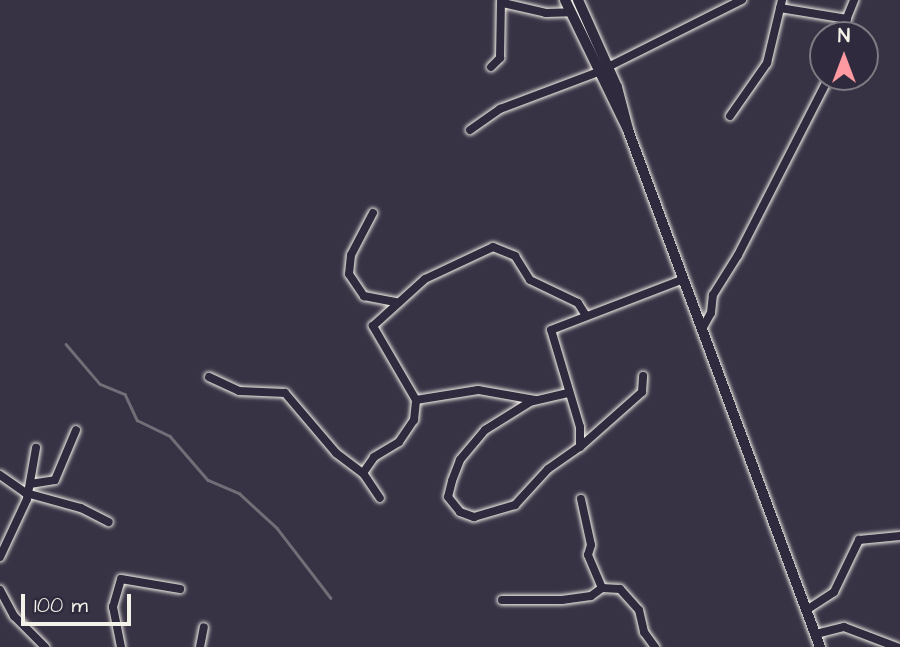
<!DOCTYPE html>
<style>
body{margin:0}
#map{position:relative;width:900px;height:647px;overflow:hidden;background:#373244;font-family:"Architects Daughter",sans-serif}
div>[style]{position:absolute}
.stream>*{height:2.5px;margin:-1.25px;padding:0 1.25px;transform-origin:1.25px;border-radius:1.25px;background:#726e77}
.roads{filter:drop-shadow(0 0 2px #f4f1e8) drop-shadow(0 0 2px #f4f1e8)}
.minor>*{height:8px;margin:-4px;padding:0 4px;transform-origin:4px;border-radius:4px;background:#2f2a3d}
.tertiary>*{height:10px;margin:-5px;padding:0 5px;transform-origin:5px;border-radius:5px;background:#2f2a3d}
span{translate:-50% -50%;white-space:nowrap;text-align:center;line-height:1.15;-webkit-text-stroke:5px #2f2a3d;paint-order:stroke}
.north{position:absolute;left:809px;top:21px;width:70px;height:70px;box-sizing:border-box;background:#2f2a3d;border:2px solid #7e7a81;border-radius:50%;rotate:0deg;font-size:19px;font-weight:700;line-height:28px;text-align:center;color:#f4f1e8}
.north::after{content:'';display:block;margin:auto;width:24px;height:32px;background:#ff9aa2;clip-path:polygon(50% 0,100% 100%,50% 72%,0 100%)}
.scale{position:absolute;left:21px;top:594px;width:110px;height:32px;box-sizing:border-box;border:4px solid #f4f1e8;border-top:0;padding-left:9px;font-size:21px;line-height:24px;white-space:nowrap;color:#f4f1e8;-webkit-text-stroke:5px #2f2a3d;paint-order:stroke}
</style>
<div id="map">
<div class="stream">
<div style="left:66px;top:344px;width:52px;rotate:49.6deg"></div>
<div style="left:100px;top:384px;width:27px;rotate:22deg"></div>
<div style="left:125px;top:394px;width:29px;rotate:65deg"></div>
<div style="left:137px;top:420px;width:37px;rotate:26deg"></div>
<div style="left:170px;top:436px;width:58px;rotate:49.2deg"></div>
<div style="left:208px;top:480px;width:34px;rotate:23deg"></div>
<div style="left:239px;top:493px;width:52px;rotate:42.6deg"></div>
<div style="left:277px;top:528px;width:88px;rotate:52.4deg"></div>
</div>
<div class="roads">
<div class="minor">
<div style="left:503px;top:3px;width:44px;rotate:13.1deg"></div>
<div style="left:546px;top:13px;width:25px;rotate:-2deg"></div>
<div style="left:780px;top:8px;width:68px;rotate:9.3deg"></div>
<div style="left:840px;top:35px;width:38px;rotate:-68deg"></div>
<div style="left:491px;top:67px;width:13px;rotate:-45deg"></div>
<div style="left:500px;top:58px;width:58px;rotate:-89deg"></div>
<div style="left:730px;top:116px;width:65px;rotate:-55.1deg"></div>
<div style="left:767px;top:63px;width:65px;rotate:-76.6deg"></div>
<div style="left:470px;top:130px;width:37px;rotate:-35deg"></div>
<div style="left:500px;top:109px;width:105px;rotate:-20.7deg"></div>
<div style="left:598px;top:72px;width:161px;rotate:-26.6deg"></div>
<div style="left:373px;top:213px;width:47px;rotate:117.6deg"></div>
<div style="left:351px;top:255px;width:19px;rotate:96deg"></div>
<div style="left:349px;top:274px;width:27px;rotate:56deg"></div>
<div style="left:364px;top:296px;width:33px;rotate:11deg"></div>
<div style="left:702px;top:329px;width:18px;rotate:-61deg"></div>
<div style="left:711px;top:313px;width:18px;rotate:-84deg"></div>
<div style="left:713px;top:295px;width:47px;rotate:-58deg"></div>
<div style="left:738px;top:255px;width:200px;rotate:-62.9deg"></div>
<div style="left:209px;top:377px;width:33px;rotate:25deg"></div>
<div style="left:239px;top:391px;width:46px;rotate:2.5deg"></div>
<div style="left:285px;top:393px;width:79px;rotate:49.6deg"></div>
<div style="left:336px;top:453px;width:34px;rotate:37deg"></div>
<div style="left:363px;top:473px;width:30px;rotate:56deg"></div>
<div style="left:568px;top:393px;width:39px;rotate:167deg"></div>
<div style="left:530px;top:402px;width:53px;rotate:148.1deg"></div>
<div style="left:485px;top:430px;width:39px;rotate:130deg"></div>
<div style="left:460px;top:460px;width:22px;rotate:111deg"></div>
<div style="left:452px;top:481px;width:16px;rotate:104deg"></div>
<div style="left:448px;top:497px;width:19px;rotate:51deg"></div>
<div style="left:460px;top:512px;width:15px;rotate:20deg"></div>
<div style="left:474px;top:517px;width:43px;rotate:-16.3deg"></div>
<div style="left:515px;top:505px;width:49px;rotate:-47.5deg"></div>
<div style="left:548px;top:469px;width:39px;rotate:-35deg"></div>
<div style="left:580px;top:447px;width:20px;rotate:-90deg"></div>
<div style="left:580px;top:427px;width:101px;rotate:-106.6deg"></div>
<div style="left:551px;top:330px;width:142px;rotate:-21deg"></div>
<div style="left:535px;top:400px;width:58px;rotate:-170deg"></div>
<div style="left:478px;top:390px;width:63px;rotate:170.8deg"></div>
<div style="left:416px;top:400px;width:86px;rotate:-120.2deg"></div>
<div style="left:373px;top:326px;width:70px;rotate:-42.1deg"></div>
<div style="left:425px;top:279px;width:75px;rotate:-25.2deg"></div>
<div style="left:493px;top:247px;width:24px;rotate:22deg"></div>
<div style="left:515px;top:256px;width:28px;rotate:58deg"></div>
<div style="left:530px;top:280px;width:53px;rotate:25.6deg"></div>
<div style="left:578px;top:303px;width:15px;rotate:58deg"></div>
<div style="left:580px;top:447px;width:83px;rotate:-41.6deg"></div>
<div style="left:642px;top:392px;width:16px;rotate:-86deg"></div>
<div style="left:363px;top:473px;width:19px;rotate:-55deg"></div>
<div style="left:374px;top:457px;width:29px;rotate:-31deg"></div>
<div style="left:399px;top:442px;width:27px;rotate:-56deg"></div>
<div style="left:414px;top:420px;width:20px;rotate:-84deg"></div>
<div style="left:0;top:475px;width:32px;rotate:35deg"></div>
<div style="left:26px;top:493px;width:57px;rotate:15.3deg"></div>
<div style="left:81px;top:508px;width:31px;rotate:27deg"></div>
<div style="left:30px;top:484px;width:25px;rotate:-9deg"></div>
<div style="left:55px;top:480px;width:54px;rotate:-67.2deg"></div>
<div style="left:581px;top:499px;width:47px;rotate:77.7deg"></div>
<div style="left:591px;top:545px;width:10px;rotate:107deg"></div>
<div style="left:588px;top:555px;width:36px;rotate:67deg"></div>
<div style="left:0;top:557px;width:64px;rotate:-65deg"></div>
<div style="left:27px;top:499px;width:52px;rotate:-80deg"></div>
<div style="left:0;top:590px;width:30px;rotate:62deg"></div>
<div style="left:14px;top:616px;width:44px;rotate:45deg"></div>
<div style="left:502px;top:600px;width:60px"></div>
<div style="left:562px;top:600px;width:29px;rotate:-8deg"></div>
<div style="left:591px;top:596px;width:14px;rotate:-36deg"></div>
<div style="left:602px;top:588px;width:18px;rotate:3deg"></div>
<div style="left:620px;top:589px;width:28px;rotate:48deg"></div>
<div style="left:639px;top:610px;width:23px;rotate:77deg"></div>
<div style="left:644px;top:632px;width:19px;rotate:54deg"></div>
<div style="left:808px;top:609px;width:31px;rotate:-33deg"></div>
<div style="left:834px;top:592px;width:58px;rotate:-64.3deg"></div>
<div style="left:859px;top:540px;width:41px;rotate:-5.6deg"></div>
<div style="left:816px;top:634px;width:29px;rotate:-14deg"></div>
<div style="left:844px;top:627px;width:57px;rotate:20.7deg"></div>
<div style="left:121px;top:647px;width:41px;rotate:-101.3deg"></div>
<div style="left:113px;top:607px;width:29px;rotate:-74deg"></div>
<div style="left:121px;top:579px;width:60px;rotate:9.6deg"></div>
<div style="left:200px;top:647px;width:20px;rotate:-79deg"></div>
</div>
<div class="tertiary">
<div style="left:565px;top:0;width:144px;rotate:64.1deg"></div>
<div style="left:628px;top:130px;width:552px;rotate:69.63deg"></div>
<div style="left:578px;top:0;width:95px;rotate:65.9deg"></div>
<div style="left:617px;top:87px;width:43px;rotate:75.3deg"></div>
</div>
</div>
<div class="north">N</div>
<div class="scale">100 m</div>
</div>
